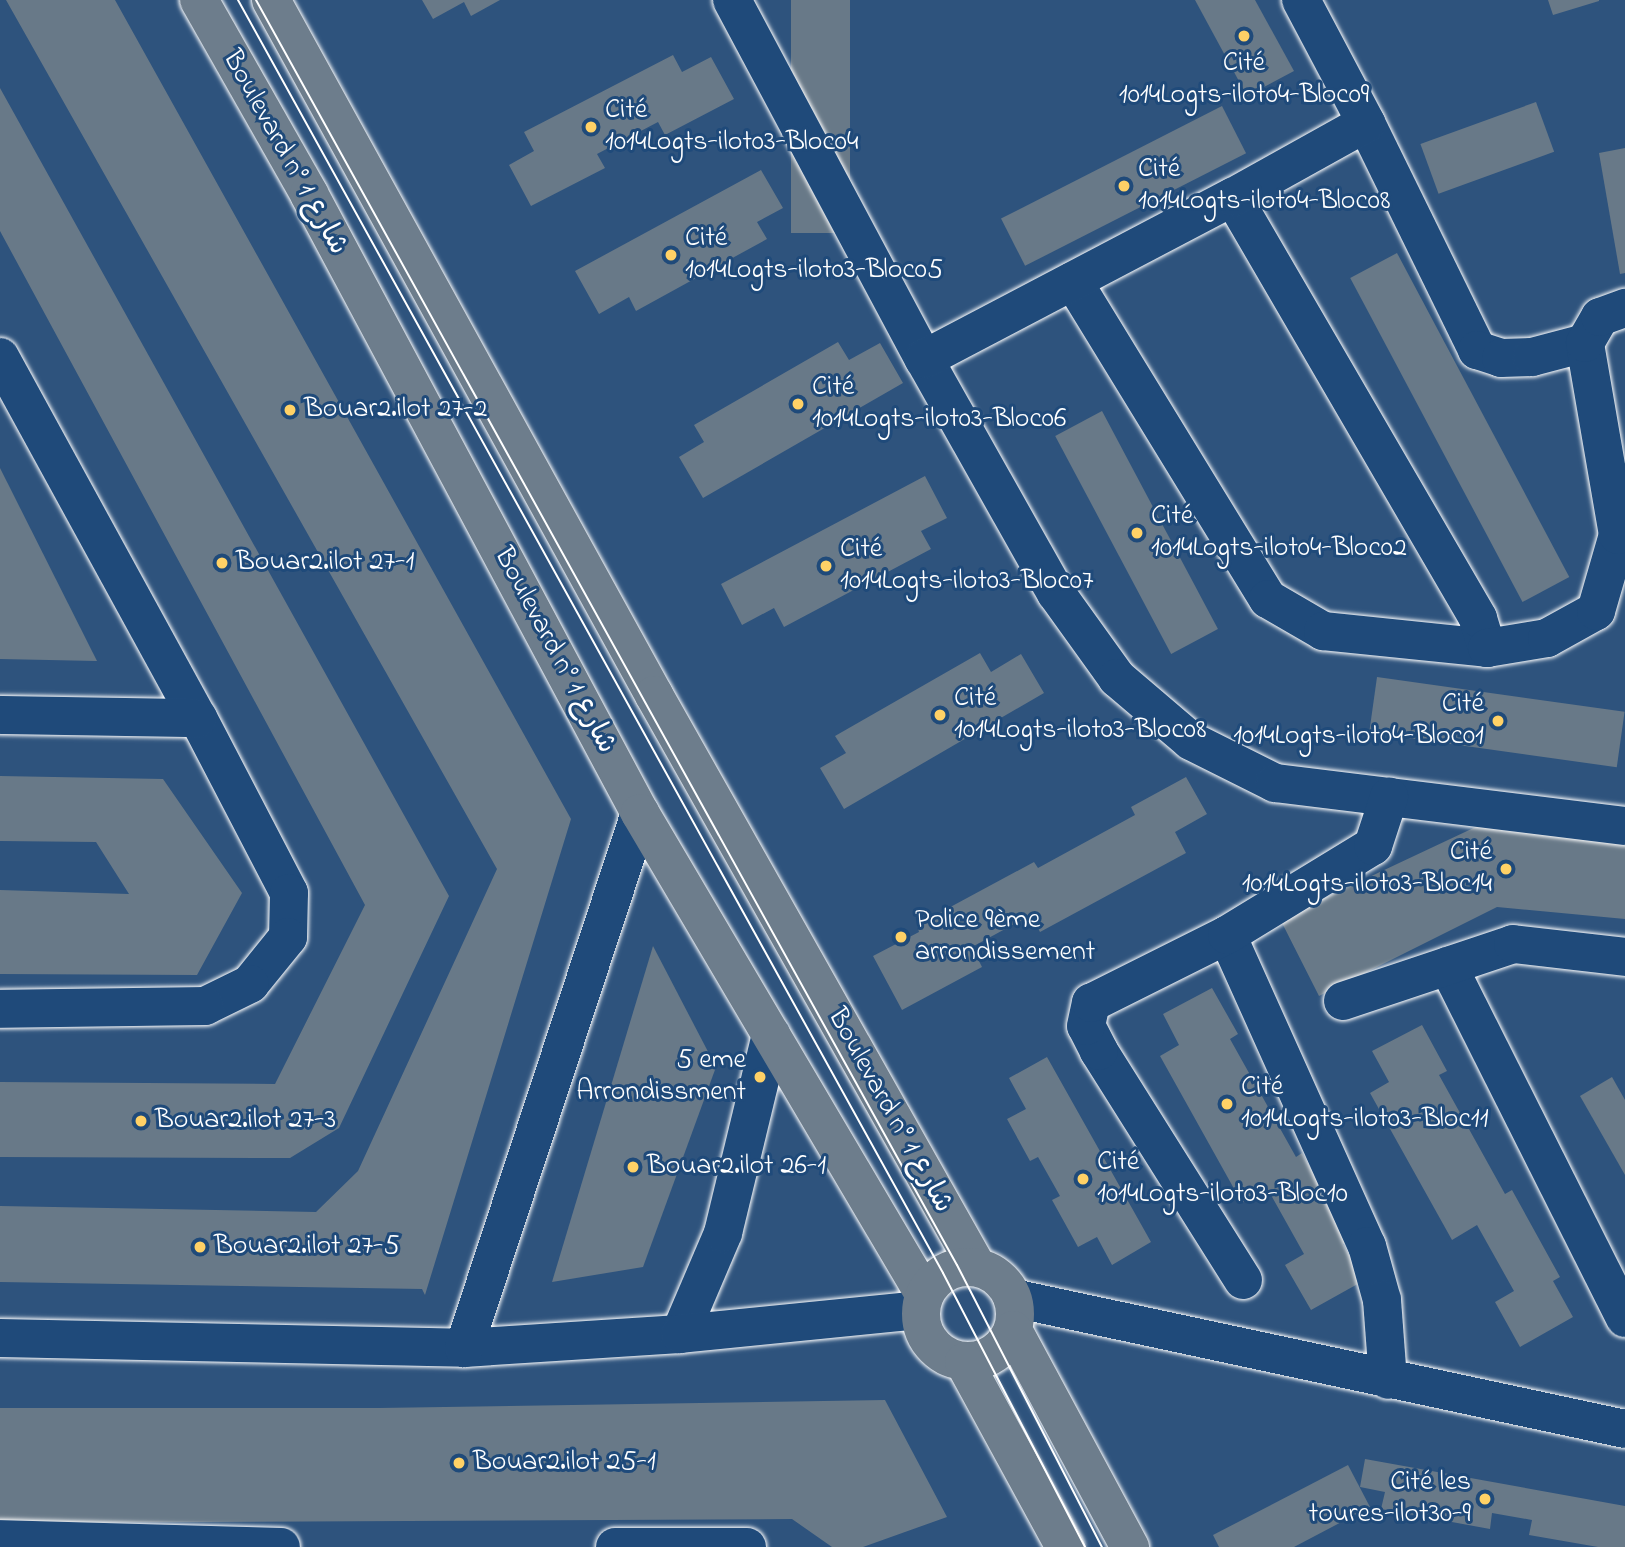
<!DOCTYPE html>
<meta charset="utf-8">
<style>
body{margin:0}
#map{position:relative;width:1625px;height:1547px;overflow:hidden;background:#2e537d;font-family:"Indie Flower","Playpen Sans Arabic",sans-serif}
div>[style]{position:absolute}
.building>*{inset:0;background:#687988;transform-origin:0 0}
.roads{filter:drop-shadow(0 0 2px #fff) drop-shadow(0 0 2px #fff)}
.minor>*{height:38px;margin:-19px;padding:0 19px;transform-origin:19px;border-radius:19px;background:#1f4a7a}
.major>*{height:38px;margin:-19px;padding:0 19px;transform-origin:19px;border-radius:19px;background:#6d7d8c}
.major>.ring{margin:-19px;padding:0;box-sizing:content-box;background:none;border:38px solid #6d7d8c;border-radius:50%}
.tram>*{height:2px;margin:-1px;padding:0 1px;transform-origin:1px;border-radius:1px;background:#fff}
.dots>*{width:19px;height:19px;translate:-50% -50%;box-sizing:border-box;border:4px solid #1f4a7a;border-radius:50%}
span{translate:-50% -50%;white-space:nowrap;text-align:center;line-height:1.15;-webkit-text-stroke:6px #1f4a7a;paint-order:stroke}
.poi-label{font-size:28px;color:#fff}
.left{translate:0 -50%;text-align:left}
.right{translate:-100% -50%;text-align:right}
.street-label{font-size:28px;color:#fff}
</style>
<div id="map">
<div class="building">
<div style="clip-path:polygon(6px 0,115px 0,571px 819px,425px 1295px,422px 1289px,0 1282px,0 1206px,316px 1212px,358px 1171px,497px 869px)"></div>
<div style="clip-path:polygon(422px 0,500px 0,471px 16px,464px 2px,433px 19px)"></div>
<div style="left:791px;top:0;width:59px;height:233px"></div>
<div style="clip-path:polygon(1195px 0,1255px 0,1294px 71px,1247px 96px)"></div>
<div style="clip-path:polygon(1548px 0,1599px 0,1599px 1px,1553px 15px)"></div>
<div style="clip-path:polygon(673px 55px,682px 72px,711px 57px,734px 99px,665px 135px,658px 122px,597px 154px,605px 168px,531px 206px,509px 165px,534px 151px,524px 132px)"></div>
<div style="clip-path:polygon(0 88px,449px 896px,339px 1128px,290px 1158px,0 1157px,0 1082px,275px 1084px,365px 905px,0 231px)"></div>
<div style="left:1536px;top:102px;width:53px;height:123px;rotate:70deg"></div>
<div style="left:1222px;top:106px;width:53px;height:248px;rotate:63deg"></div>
<div style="clip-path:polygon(1625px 148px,1625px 273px,1620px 274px,1599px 153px)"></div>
<div style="clip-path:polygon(761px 170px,783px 208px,757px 222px,767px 239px,636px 311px,629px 297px,599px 314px,575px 271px)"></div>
<div style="left:1397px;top:253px;width:367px;height:53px;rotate:62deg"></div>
<div style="clip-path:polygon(838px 342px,849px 360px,880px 343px,903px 383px,703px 498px,679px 457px,704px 442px,694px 425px)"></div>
<div style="left:1102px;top:411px;width:247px;height:53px;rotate:62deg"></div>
<div style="clip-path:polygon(0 468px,97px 661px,0 659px)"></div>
<div style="clip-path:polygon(925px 476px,947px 518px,921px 531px,931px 549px,784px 627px,774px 608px,742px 625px,721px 584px)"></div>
<div style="clip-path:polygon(980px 653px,991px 672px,1021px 654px,1044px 693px,844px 809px,820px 768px,846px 753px,835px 736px)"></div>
<div style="left:1377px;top:677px;width:250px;height:56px;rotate:8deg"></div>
<div style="clip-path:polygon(0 776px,163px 779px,242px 893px,197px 975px,0 974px,0 890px,129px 894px,96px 842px,0 841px)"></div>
<div style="clip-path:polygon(1186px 777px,1207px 814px,1175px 832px,1186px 853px,1040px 932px,1031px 915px,972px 947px,982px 967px,902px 1010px,873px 956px,919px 932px,917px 925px,1034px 862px,1038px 868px,1135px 815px,1131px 807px)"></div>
<div style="clip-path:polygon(1499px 816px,1625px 831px,1625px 919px,1497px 907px,1319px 996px,1280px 919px)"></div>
<div style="clip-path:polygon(653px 946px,716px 1067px,643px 1267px,552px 1282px)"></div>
<div style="clip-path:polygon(1212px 988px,1238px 1034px,1230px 1039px,1296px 1157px,1302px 1153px,1350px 1240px,1343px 1244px,1363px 1281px,1311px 1310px,1285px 1265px,1304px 1254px,1267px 1188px,1242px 1203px,1160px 1056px,1179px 1045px,1163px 1014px)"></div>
<div style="clip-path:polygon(1422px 1025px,1447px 1071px,1439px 1075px,1505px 1194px,1512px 1190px,1560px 1277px,1553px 1281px,1573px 1317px,1520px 1347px,1495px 1302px,1514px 1291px,1477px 1225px,1452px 1240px,1370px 1093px,1389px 1082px,1372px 1051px)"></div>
<div style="clip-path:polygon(1047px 1057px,1151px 1242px,1112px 1265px,1097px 1237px,1078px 1247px,1052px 1200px,1060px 1196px,1038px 1157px,1030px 1161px,1007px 1119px,1026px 1109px,1009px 1078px)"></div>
<div style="clip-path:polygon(1612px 1077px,1625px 1100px,1625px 1175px,1580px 1096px)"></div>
<div style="clip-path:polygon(885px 1400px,947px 1517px,863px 1547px,832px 1547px,792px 1519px,0 1523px,0 1408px,379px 1408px)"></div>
<div style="clip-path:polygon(1365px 1459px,1625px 1506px,1625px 1547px,1598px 1547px,1529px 1535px,1532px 1520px,1492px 1513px,1490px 1529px,1381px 1509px,1385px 1492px,1360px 1487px)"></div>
<div style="clip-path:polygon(1348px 1465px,1370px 1507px,1294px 1547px,1219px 1547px,1213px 1535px)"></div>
</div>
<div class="roads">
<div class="minor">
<div style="left:732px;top:0;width:407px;rotate:61.9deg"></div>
<div style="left:924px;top:359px;width:269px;rotate:60.6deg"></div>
<div style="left:1056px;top:593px;width:105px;rotate:54.3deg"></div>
<div style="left:1117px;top:678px;width:97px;rotate:40.4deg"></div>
<div style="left:1191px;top:741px;width:94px;rotate:26.6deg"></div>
<div style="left:1275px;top:783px;width:353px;rotate:7deg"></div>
<div style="left:1301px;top:0;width:139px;rotate:62.1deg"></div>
<div style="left:1366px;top:123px;width:253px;rotate:63.9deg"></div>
<div style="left:1477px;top:350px;width:25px;rotate:18deg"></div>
<div style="left:1501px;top:358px;width:31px;rotate:-2deg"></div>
<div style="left:1532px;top:357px;width:55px;rotate:-14.8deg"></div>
<div style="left:1073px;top:281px;width:373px;rotate:58.5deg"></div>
<div style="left:1268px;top:599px;width:64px;rotate:30.2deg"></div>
<div style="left:1323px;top:631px;width:165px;rotate:5.9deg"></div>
<div style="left:1487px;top:648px;width:31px;rotate:-107deg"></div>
<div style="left:1478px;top:618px;width:487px;rotate:-120.2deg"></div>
<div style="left:0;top:357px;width:412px;rotate:61.3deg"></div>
<div style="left:198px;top:718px;width:197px;rotate:62.5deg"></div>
<div style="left:289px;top:893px;width:44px;rotate:91.3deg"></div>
<div style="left:288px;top:937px;width:60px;rotate:129deg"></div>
<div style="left:250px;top:984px;width:50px;rotate:153.9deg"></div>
<div style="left:205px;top:1006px;width:205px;rotate:179.2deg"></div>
<div style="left:924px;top:359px;width:349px;rotate:-27.7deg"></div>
<div style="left:1233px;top:197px;width:152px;rotate:-29.1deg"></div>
<div style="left:1487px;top:648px;width:61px;rotate:-9.5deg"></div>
<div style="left:1547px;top:638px;width:56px;rotate:-28.9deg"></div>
<div style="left:1596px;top:611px;width:79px;rotate:-73.9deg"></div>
<div style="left:1618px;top:535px;width:195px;rotate:-99.8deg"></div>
<div style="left:1585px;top:343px;width:30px;rotate:-60deg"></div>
<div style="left:1600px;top:317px;width:27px;rotate:-20deg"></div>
<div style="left:0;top:715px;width:198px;rotate:0.9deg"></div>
<div style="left:1227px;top:935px;width:341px;rotate:65.8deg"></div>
<div style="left:1367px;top:1246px;width:56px;rotate:74.5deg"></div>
<div style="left:1382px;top:1300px;width:80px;rotate:85.7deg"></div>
<div style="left:1448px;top:966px;width:394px;rotate:63.3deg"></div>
<div style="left:1343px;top:1001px;width:179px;rotate:-18.5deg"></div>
<div style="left:1513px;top:944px;width:113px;rotate:6.6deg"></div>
<div style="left:1243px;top:1280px;width:271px;rotate:-122.2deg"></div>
<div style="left:1099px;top:1051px;width:28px;rotate:-117deg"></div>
<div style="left:1086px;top:1026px;width:24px;rotate:-78deg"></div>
<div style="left:1091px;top:1003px;width:152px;rotate:-26.6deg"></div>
<div style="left:1227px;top:935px;width:171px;rotate:-31.4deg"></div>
<div style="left:1373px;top:846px;width:52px;rotate:-71.9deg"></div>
<div style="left:1013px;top:1298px;width:626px;rotate:12.08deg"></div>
<div style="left:680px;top:1334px;width:110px;rotate:-66.9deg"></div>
<div style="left:723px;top:1233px;width:204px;rotate:-76.4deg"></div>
<div style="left:0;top:1338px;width:464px;rotate:1.2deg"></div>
<div style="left:464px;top:1348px;width:216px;rotate:-3.7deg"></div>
<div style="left:680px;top:1334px;width:241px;rotate:-5.7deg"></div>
<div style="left:464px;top:1348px;width:563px;rotate:-71.79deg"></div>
<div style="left:0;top:1539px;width:281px;rotate:1.6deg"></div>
<div style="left:615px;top:1547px;width:132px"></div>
</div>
<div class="major">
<div style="left:199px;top:0;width:223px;rotate:60.4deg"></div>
<div style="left:309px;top:194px;width:702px;rotate:61.87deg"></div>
<div style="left:640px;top:813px;width:559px;rotate:59.44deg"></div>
<div style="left:271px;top:0;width:794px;rotate:61.14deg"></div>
<div style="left:654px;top:695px;width:657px;rotate:60.55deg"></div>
<div class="ring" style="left:921px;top:1267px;width:56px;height:56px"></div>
<div style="left:1013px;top:1330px;width:247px;rotate:61.7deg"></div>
<div style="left:964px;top:1362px;width:211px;rotate:61.4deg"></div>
</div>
</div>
<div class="tram">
<div style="left:238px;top:0;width:1455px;rotate:61.02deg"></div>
<div style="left:943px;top:1273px;width:309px;rotate:62.6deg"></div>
<div style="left:256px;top:0;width:1446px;rotate:61.01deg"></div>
<div style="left:957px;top:1265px;width:317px;rotate:62.8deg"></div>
</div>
<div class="dots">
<div style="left:1244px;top:36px;background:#ffd166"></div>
<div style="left:591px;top:127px;background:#ffd166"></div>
<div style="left:1124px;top:186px;background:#ffd166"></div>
<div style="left:671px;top:255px;background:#ffd166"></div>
<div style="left:798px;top:404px;background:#ffd166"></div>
<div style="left:290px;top:410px;background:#ffd166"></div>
<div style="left:1137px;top:533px;background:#ffd166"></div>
<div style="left:222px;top:563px;background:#ffd166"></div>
<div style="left:826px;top:566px;background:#ffd166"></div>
<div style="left:940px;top:715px;background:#ffd166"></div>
<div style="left:1498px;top:721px;background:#ffd166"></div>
<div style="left:1506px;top:869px;background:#ffd166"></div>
<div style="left:901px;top:937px;background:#ffd166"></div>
<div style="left:760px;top:1077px;background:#ffd166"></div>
<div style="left:1227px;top:1104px;background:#ffd166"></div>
<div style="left:141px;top:1121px;background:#ffd166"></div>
<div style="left:633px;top:1167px;background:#ffd166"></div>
<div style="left:1083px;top:1179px;background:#ffd166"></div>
<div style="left:200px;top:1247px;background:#ffd166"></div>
<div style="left:459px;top:1463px;background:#ffd166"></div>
<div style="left:1485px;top:1499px;background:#ffd166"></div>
</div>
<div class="poi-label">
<span style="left:1244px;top:80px">Cité<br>1014Logts-ilot04-Bloc09</span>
<span class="left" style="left:605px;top:127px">Cité<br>1014Logts-ilot03-Bloc04</span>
<span class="left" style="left:1138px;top:186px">Cité<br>1014Logts-ilot04-Bloc08</span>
<span class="left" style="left:685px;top:255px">Cité<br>1014Logts-ilot03-Bloc05</span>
<span class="left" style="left:812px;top:404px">Cité<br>1014Logts-ilot03-Bloc06</span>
<span class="left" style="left:304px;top:410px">Bouar2.ilot 27-2</span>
<span class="left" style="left:1151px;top:533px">Cité<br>1014Logts-ilot04-Bloc02</span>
<span class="left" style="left:840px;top:566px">Cité<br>1014Logts-ilot03-Bloc07</span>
<span class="left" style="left:236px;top:563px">Bouar2.ilot 27-1</span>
<span class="left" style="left:954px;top:715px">Cité<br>1014Logts-ilot03-Bloc08</span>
<span class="right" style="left:1484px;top:721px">Cité<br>1014Logts-ilot04-Bloc01</span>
<span class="right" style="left:1492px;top:869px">Cité<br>1014Logts-ilot03-Bloc14</span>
<span class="left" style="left:915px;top:937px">Police 9ème<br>arrondissement</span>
<span class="right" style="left:746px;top:1077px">5 eme<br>Arrondissment</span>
<span class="left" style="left:1241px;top:1104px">Cité<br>1014Logts-ilot03-Bloc11</span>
<span class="left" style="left:155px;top:1121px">Bouar2.ilot 27-3</span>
<span class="left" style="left:1097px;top:1179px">Cité<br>1014Logts-ilot03-Bloc10</span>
<span class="left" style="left:647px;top:1167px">Bouar2.ilot 26-1</span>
<span class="left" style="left:214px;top:1247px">Bouar2.ilot 27-5</span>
<span class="left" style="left:473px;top:1463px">Bouar2.ilot 25-1</span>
<span class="right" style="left:1471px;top:1499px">Cité les<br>toures-ilot30-9</span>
</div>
<div class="street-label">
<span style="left:284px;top:153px;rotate:61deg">Boulevard n° شارع 1</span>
<span style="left:554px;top:651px;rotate:62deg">Boulevard n° شارع 1</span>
<span style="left:889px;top:1111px;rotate:61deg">Boulevard n° شارع 1</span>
</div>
</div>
